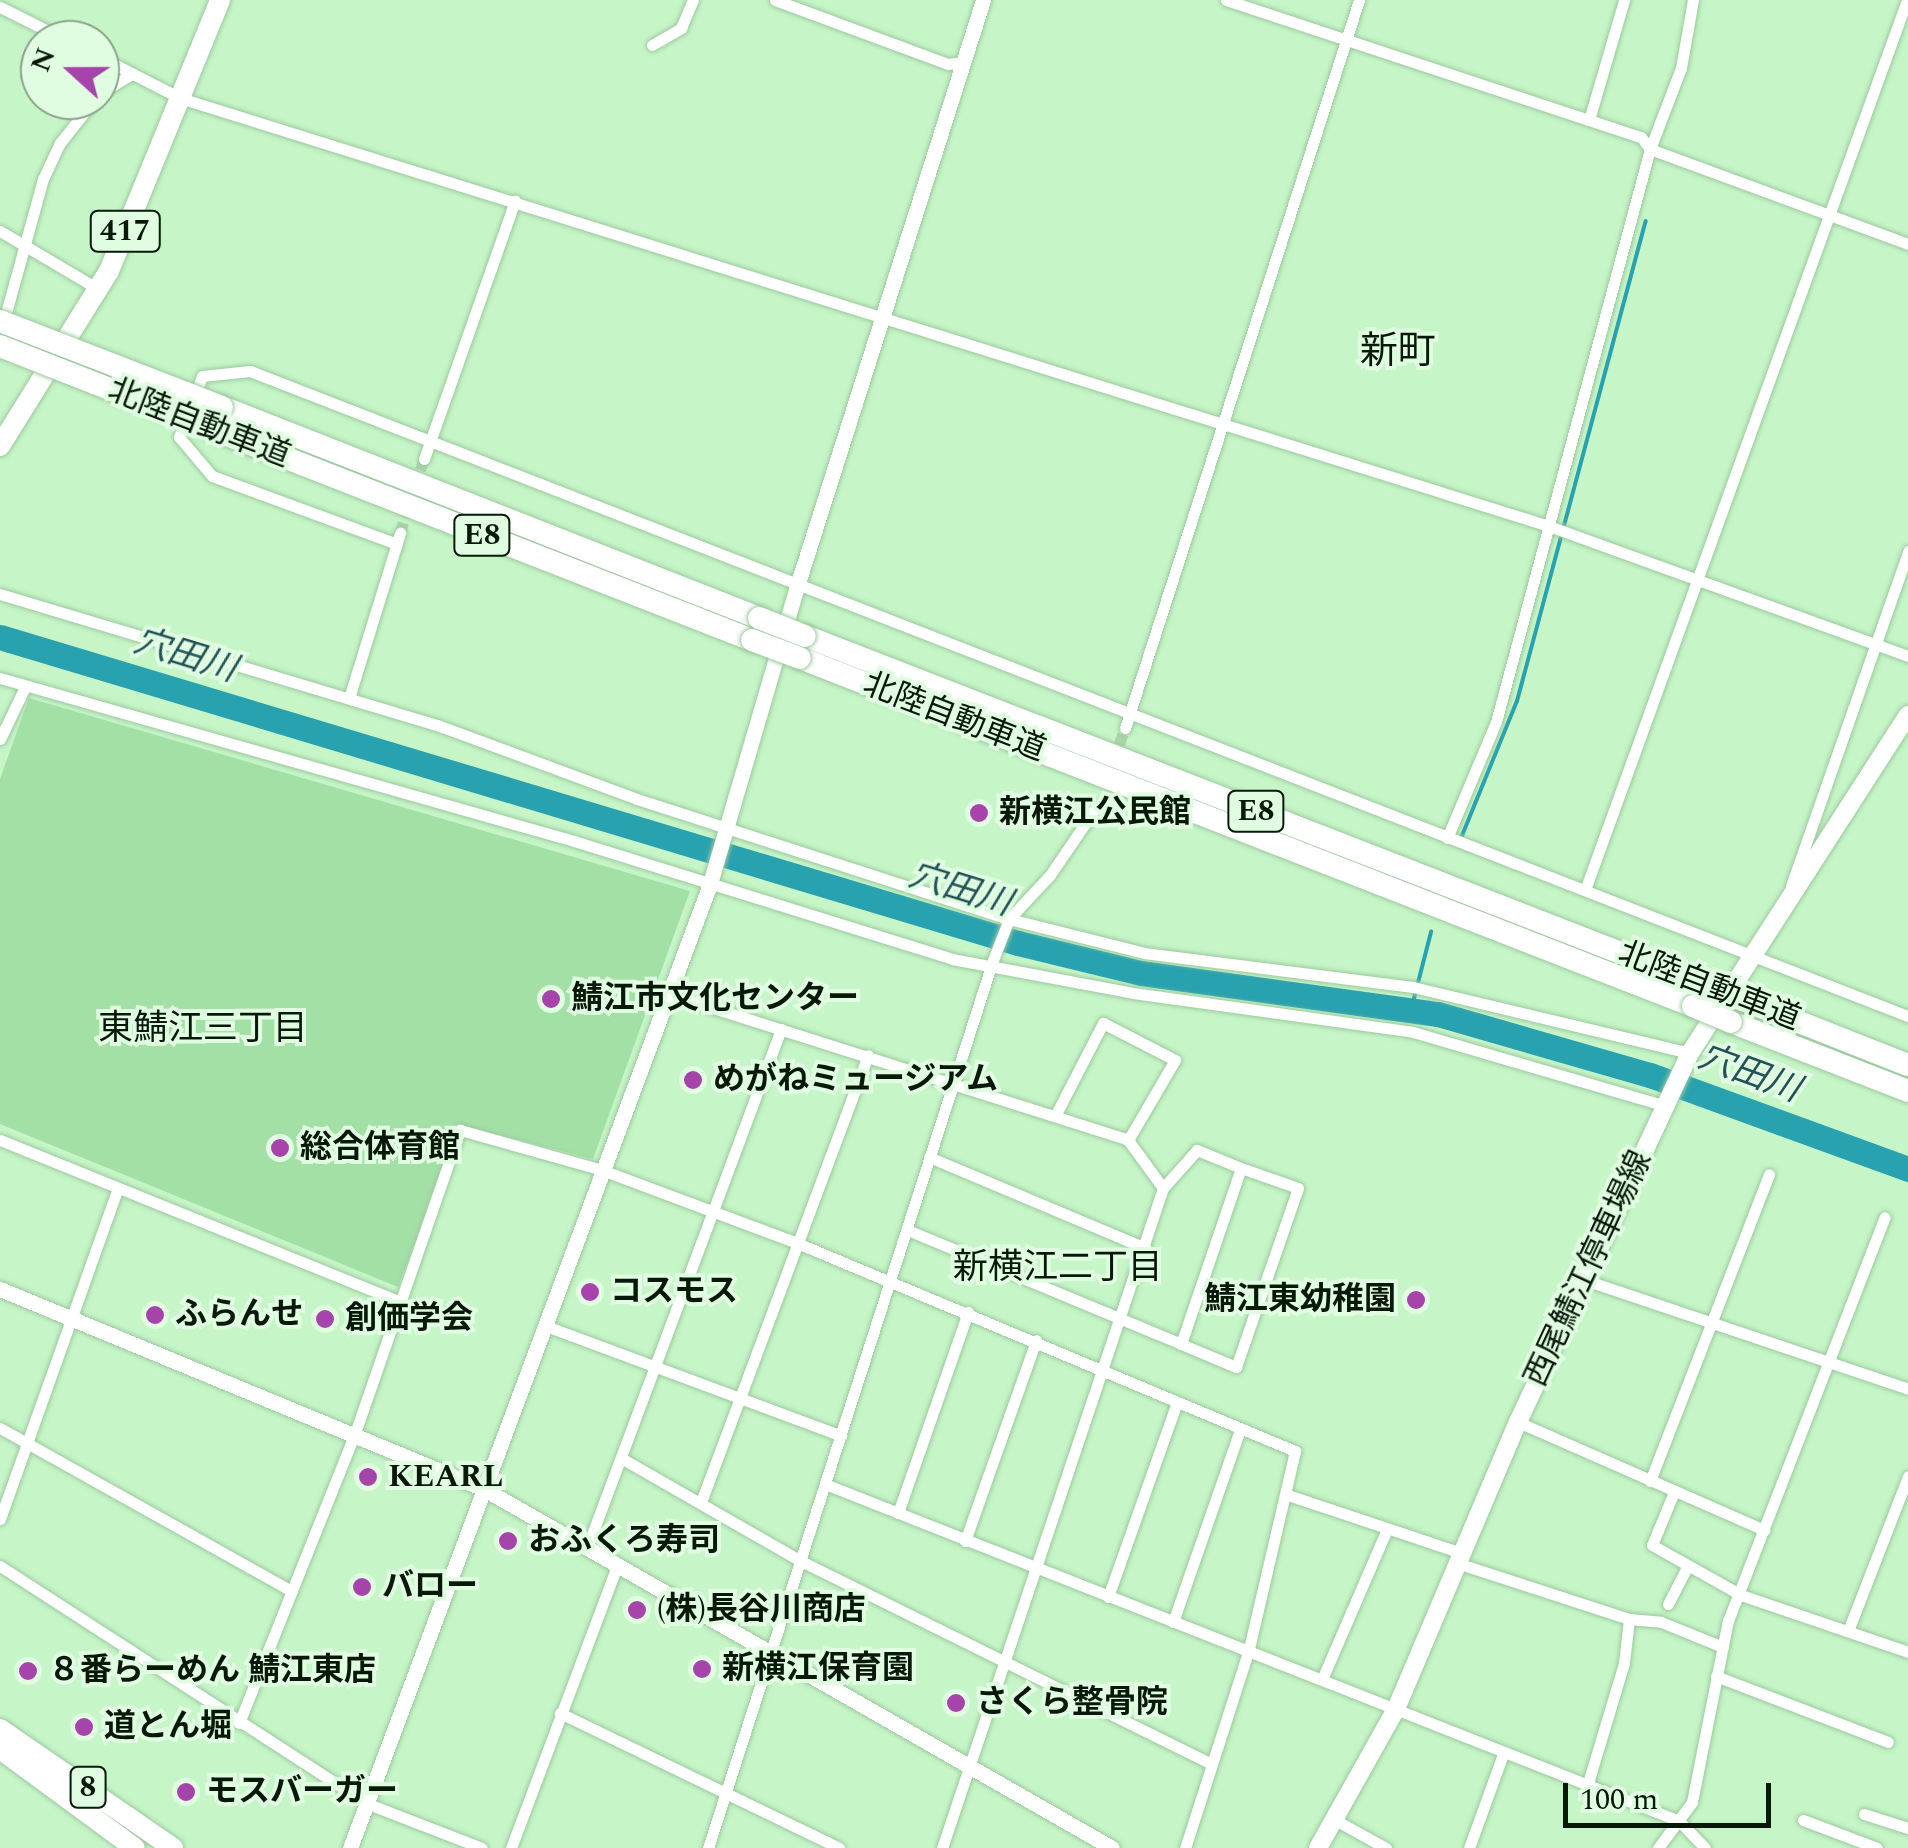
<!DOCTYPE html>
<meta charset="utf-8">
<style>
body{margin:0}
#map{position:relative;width:1908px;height:1848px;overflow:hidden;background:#c6f5c8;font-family:Spectral,"Noto Sans JP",serif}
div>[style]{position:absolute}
.green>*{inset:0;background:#a3e0a6}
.stream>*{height:4px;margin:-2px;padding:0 2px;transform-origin:2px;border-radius:2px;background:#29a2af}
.river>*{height:25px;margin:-12.5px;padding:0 12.5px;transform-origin:12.5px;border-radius:12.5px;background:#29a2af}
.minor-tunnel>*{height:11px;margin-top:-5.5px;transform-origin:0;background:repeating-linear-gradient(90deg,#aad4ac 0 11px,transparent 0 16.5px)}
.roads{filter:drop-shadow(0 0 2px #9bc99d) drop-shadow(0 0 2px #9bc99d)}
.minor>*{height:11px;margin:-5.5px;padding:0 5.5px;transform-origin:5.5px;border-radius:5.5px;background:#fff}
.tertiary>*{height:15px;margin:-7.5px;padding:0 7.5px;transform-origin:7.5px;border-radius:7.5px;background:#fff}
.secondary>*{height:18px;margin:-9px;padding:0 9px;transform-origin:9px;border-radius:9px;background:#fff}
.trunk>*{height:20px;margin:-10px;padding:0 10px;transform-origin:10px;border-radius:10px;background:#fff}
.motorway>*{height:22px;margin:-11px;padding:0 11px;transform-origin:11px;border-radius:11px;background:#fff}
.bridges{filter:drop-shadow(0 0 2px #9bc99d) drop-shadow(0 0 2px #9bc99d)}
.motorway-bridge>*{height:22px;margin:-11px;padding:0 11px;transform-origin:11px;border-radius:11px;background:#fff}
.dots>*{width:28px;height:28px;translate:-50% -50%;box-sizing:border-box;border:5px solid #e1fde1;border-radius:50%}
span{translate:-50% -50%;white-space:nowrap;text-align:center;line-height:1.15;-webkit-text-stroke:8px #e1fde1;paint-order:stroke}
.shield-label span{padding:2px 8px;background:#e1fde1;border:2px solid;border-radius:8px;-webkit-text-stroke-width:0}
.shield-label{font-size:30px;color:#08190a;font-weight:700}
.street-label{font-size:32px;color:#08190a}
.poi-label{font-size:32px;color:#08190a;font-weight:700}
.left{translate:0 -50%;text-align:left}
.right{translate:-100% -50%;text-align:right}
.water-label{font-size:35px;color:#225258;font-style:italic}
.neighbourhood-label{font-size:35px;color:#08190a}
.quarter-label{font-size:38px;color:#08190a}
.north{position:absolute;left:20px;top:20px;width:100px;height:100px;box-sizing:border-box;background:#e1fde1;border:2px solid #8aa28b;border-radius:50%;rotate:291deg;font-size:28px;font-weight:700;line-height:40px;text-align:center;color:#08190a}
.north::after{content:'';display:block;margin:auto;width:35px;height:45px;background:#a644ab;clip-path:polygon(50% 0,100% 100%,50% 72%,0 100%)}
.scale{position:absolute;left:1563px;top:1783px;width:208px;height:45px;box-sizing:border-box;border:5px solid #08190a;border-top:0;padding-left:12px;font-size:30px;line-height:35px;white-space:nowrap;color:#08190a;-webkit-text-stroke:8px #e1fde1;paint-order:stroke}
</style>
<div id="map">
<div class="green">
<div style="clip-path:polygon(29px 698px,690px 891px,593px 1159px,460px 1125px,398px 1287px,0 1124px,0 779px)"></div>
</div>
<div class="stream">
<div style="left:1461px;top:838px;width:148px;rotate:-67.8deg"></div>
<div style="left:1517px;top:701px;width:497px;rotate:-75deg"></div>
<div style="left:1411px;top:1010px;width:81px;rotate:-75.6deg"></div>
</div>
<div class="river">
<div style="left:0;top:637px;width:1063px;rotate:16.73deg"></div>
<div style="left:1018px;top:943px;width:127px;rotate:13.7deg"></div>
<div style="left:1141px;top:973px;width:300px;rotate:7.9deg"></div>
<div style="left:1438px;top:1014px;width:221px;rotate:16.1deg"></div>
<div style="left:1650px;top:1075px;width:275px;rotate:20deg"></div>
</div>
<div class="minor-tunnel">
<div style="left:400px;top:533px;width:78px;rotate:-72deg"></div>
<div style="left:1114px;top:760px;width:34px;rotate:-71deg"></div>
</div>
<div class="roads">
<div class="minor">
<div style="left:775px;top:0;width:184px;rotate:20.3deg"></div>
<div style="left:948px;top:64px;width:15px;rotate:-8deg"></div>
<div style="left:1226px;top:0;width:437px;rotate:18.3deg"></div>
<div style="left:1641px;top:137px;width:15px;rotate:53deg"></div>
<div style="left:1650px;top:149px;width:275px;rotate:20.2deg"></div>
<div style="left:0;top:7px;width:74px;rotate:26.6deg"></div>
<div style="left:652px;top:45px;width:34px;rotate:-30deg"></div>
<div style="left:681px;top:28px;width:30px;rotate:-67deg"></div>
<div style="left:100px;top:57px;width:90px;rotate:27.1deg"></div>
<div style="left:180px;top:98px;width:1431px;rotate:17.36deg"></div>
<div style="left:1546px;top:525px;width:385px;rotate:19.9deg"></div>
<div style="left:100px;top:93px;width:37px;rotate:-31deg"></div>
<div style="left:1589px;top:120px;width:125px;rotate:-73.7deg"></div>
<div style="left:0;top:231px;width:114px;rotate:30.6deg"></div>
<div style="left:3px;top:324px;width:150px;rotate:-74.6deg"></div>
<div style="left:43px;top:179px;width:40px;rotate:-65deg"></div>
<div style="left:60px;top:143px;width:55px;rotate:-51.7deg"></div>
<div style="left:424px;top:459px;width:274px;rotate:-70.6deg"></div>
<div style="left:397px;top:544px;width:197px;rotate:-159.8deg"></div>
<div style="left:212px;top:476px;width:51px;rotate:-130.2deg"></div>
<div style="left:179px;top:437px;width:65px;rotate:-69.3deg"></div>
<div style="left:202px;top:376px;width:48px;rotate:-5.9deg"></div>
<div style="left:250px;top:371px;width:1779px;rotate:21.26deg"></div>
<div style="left:0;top:594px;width:456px;rotate:16.7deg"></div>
<div style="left:437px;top:725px;width:213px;rotate:20.3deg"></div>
<div style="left:637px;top:799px;width:391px;rotate:17.9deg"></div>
<div style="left:1009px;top:919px;width:139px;rotate:14.1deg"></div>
<div style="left:1144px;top:953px;width:271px;rotate:7.2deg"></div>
<div style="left:1413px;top:987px;width:285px;rotate:13.4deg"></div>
<div style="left:0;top:678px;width:597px;rotate:15.85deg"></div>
<div style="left:574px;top:841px;width:396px;rotate:17.3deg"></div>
<div style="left:952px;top:959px;width:184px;rotate:10.6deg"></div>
<div style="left:1133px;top:993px;width:283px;rotate:7.9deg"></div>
<div style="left:1413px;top:1032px;width:264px;rotate:16.3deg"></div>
<div style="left:349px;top:698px;width:173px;rotate:-72.8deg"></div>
<div style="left:1125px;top:728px;width:765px;rotate:-72.18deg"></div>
<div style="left:0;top:739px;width:58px;rotate:-64.3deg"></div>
<div style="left:1447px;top:838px;width:126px;rotate:-67.1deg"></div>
<div style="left:1496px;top:722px;width:593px;rotate:-74.96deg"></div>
<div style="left:1650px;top:149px;width:87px;rotate:-69.1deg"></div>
<div style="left:1681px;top:68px;width:69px;rotate:-80deg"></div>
<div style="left:1791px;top:886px;width:355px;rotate:-70.7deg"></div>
<div style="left:1585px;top:890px;width:946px;rotate:-70.11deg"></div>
<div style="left:669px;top:994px;width:482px;rotate:17.6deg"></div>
<div style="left:1128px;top:1140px;width:59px;rotate:53.9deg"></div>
<div style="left:1163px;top:1188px;width:696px;rotate:108.51deg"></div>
<div style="left:1055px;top:1116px;width:105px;rotate:-62.7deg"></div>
<div style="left:1103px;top:1023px;width:81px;rotate:27.2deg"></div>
<div style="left:1175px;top:1060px;width:93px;rotate:120.4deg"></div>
<div style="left:0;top:1140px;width:429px;rotate:22deg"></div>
<div style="left:929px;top:1157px;width:235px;rotate:22.8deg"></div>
<div style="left:910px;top:1231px;width:294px;rotate:22.6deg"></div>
<div style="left:1181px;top:1344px;width:186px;rotate:-71.2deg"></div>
<div style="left:1241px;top:1168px;width:48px;rotate:-157.8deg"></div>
<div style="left:1197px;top:1150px;width:51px;rotate:131.8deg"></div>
<div style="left:1582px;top:1279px;width:344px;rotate:18.6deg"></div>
<div style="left:546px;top:1326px;width:315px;rotate:20.4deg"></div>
<div style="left:1181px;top:1344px;width:60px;rotate:22.7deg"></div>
<div style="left:1236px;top:1367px;width:189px;rotate:-70.9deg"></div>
<div style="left:1298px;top:1188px;width:60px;rotate:-160.7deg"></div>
<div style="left:1518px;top:1422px;width:269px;rotate:23.7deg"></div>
<div style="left:0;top:1428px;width:334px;rotate:29.2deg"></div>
<div style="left:621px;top:1458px;width:207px;rotate:29.8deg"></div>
<div style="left:801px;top:1561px;width:458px;rotate:26.3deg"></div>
<div style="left:1650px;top:1481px;width:329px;rotate:-68.8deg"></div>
<div style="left:825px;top:1484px;width:918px;rotate:21.53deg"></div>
<div style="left:1679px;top:1821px;width:37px;rotate:46deg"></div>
<div style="left:1674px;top:1492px;width:57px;rotate:112.5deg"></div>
<div style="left:1652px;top:1545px;width:102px;rotate:29.3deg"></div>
<div style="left:1741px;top:1595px;width:176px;rotate:18.8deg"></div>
<div style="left:1288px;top:1495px;width:182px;rotate:18.5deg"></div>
<div style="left:701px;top:1502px;width:477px;rotate:-69.5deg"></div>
<div style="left:898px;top:1513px;width:213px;rotate:-70.8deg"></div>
<div style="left:0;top:1519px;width:348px;rotate:-70.4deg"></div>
<div style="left:965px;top:1541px;width:213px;rotate:-70.5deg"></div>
<div style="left:588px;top:1545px;width:551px;rotate:-69.49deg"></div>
<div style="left:1457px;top:1563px;width:181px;rotate:18deg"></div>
<div style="left:1629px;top:1619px;width:44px;rotate:96.5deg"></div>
<div style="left:1624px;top:1663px;width:128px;rotate:106.7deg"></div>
<div style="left:0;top:1566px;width:436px;rotate:32.9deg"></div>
<div style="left:366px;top:1803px;width:124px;rotate:21.2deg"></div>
<div style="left:1108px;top:1597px;width:207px;rotate:-70.5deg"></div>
<div style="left:1668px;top:1604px;width:42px;rotate:-62.8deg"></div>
<div style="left:1629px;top:1619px;width:32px;rotate:5deg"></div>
<div style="left:1661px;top:1622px;width:67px;rotate:22deg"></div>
<div style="left:1173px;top:1622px;width:203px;rotate:-70.8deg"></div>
<div style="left:1848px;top:1631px;width:166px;rotate:-68.8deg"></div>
<div style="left:1716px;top:1676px;width:184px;rotate:21deg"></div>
<div style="left:1323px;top:1677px;width:161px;rotate:-66.6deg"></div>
<div style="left:560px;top:1713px;width:310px;rotate:25.8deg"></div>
<div style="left:239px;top:1723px;width:309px;rotate:-68.2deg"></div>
<div style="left:354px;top:1436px;width:324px;rotate:-70.9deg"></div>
<div style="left:460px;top:1130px;width:148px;rotate:15.7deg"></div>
<div style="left:602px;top:1170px;width:208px;rotate:20.5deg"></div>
<div style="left:797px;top:1243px;width:540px;rotate:22.67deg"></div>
<div style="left:1295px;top:1451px;width:203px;rotate:103.1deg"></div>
<div style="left:1249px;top:1649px;width:209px;rotate:107.8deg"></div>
<div style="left:1864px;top:1814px;width:46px;rotate:17.7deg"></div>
<div style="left:1803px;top:1820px;width:79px;rotate:20.7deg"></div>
<div style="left:1337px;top:1821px;width:56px;rotate:28.9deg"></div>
<div style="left:511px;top:1848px;width:304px;rotate:-69.4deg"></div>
<div style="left:708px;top:1848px;width:933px;rotate:-72.21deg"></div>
<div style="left:993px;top:960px;width:44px;rotate:-68.7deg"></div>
<div style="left:1009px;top:919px;width:60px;rotate:-47deg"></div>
<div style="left:1050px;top:875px;width:83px;rotate:-55.7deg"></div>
<div style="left:1469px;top:1848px;width:100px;rotate:-70.1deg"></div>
<div style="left:1658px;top:1848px;width:57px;rotate:-53.5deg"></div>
<div style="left:1692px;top:1802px;width:185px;rotate:-78.8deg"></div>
<div style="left:1728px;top:1621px;width:433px;rotate:-68.8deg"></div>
</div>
<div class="tertiary">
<div style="left:0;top:1289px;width:524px;rotate:22.45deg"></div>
<div style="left:484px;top:1489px;width:723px;rotate:29.75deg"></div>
<div style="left:350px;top:1848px;width:1026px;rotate:-69.52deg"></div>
<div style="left:709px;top:887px;width:317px;rotate:-73.7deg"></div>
<div style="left:798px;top:583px;width:612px;rotate:-72.39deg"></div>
</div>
<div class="secondary">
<div style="left:1318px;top:1848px;width:159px;rotate:-60.7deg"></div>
<div style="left:1396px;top:1709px;width:312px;rotate:-67deg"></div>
<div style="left:1518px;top:1422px;width:407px;rotate:-65deg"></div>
<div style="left:1690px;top:1053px;width:402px;rotate:-57.2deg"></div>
</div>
<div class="trunk">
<div style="left:0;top:446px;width:206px;rotate:-58.1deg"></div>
<div style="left:109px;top:271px;width:293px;rotate:-67.7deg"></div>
<div style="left:0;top:1729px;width:210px;rotate:34.5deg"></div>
<div style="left:0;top:1749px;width:167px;rotate:36.3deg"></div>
</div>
<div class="motorway">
<div style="left:222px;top:407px;width:577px;rotate:21.45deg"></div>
<div style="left:212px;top:429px;width:580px;rotate:21.34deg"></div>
<div style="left:805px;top:636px;width:967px;rotate:21.23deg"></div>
<div style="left:800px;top:658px;width:958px;rotate:21.29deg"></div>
<div style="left:1746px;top:1001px;width:174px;rotate:21.6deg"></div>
<div style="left:1731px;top:1022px;width:190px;rotate:21.3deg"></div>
</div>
</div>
<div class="bridges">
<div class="motorway-bridge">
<div style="left:0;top:321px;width:238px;rotate:21.2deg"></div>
<div style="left:0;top:346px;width:228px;rotate:21.4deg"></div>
<div style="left:759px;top:618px;width:49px;rotate:21.4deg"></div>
<div style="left:752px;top:640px;width:51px;rotate:20.6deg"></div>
<div style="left:1706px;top:986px;width:43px;rotate:20.6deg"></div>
<div style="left:1693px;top:1006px;width:41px;rotate:22.8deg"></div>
</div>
</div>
<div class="dots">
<div style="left:979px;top:813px;background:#a644ab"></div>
<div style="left:551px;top:999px;background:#a644ab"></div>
<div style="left:693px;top:1080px;background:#a644ab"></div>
<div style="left:280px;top:1148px;background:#a644ab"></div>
<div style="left:590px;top:1292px;background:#a644ab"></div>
<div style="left:1416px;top:1300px;background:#a644ab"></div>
<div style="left:155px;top:1315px;background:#a644ab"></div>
<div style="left:325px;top:1319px;background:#a644ab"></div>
<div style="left:368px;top:1477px;background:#a644ab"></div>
<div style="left:508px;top:1541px;background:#a644ab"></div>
<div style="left:362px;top:1587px;background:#a644ab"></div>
<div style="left:637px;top:1610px;background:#a644ab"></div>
<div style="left:702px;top:1669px;background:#a644ab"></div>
<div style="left:28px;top:1671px;background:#a644ab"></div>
<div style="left:956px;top:1703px;background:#a644ab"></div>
<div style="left:84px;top:1727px;background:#a644ab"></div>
<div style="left:186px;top:1792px;background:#a644ab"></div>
</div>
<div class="shield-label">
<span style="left:125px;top:231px">417</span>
<span style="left:482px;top:535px">E8</span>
<span style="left:1256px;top:811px">E8</span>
<span style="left:88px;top:1787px">8</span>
</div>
<div class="street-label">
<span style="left:199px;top:424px;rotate:21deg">北陸自動車道</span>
<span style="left:954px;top:718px;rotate:21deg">北陸自動車道</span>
<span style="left:1709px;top:987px;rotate:21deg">北陸自動車道</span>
<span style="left:1589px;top:1269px;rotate:-65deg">西尾鯖江停車場線</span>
</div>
<div class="poi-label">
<span class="left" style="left:999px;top:813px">新横江公民館</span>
<span class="left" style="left:571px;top:999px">鯖江市文化センター</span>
<span class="left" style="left:713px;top:1080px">めがねミュージアム</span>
<span class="left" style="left:300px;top:1148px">総合体育館</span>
<span class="left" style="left:610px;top:1292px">コスモス</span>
<span class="right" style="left:1396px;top:1300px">鯖江東幼稚園</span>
<span class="left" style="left:175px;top:1315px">ふらんせ</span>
<span class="left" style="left:345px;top:1319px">創価学会</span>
<span class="left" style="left:388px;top:1477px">KEARL</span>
<span class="left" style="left:528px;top:1541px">おふくろ寿司</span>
<span class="left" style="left:382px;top:1587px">バロー</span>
<span class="left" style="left:657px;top:1610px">(株)長谷川商店</span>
<span class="left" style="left:722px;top:1669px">新横江保育園</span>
<span class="left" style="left:48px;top:1671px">８番らーめん 鯖江東店</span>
<span class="left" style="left:976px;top:1703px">さくら整骨院</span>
<span class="left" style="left:104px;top:1727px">道とん堀</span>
<span class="left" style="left:206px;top:1792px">モスバーガー</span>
</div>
<div class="water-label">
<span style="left:185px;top:656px;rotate:17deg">穴田川</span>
<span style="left:960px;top:890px;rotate:17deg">穴田川</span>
<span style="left:1749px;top:1074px;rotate:20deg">穴田川</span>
</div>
<div class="neighbourhood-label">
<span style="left:203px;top:1029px">東鯖江三丁目</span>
<span style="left:1058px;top:1268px">新横江二丁目</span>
</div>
<div class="quarter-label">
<span style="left:1398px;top:353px">新町</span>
</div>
<div class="north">N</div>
<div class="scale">100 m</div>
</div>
